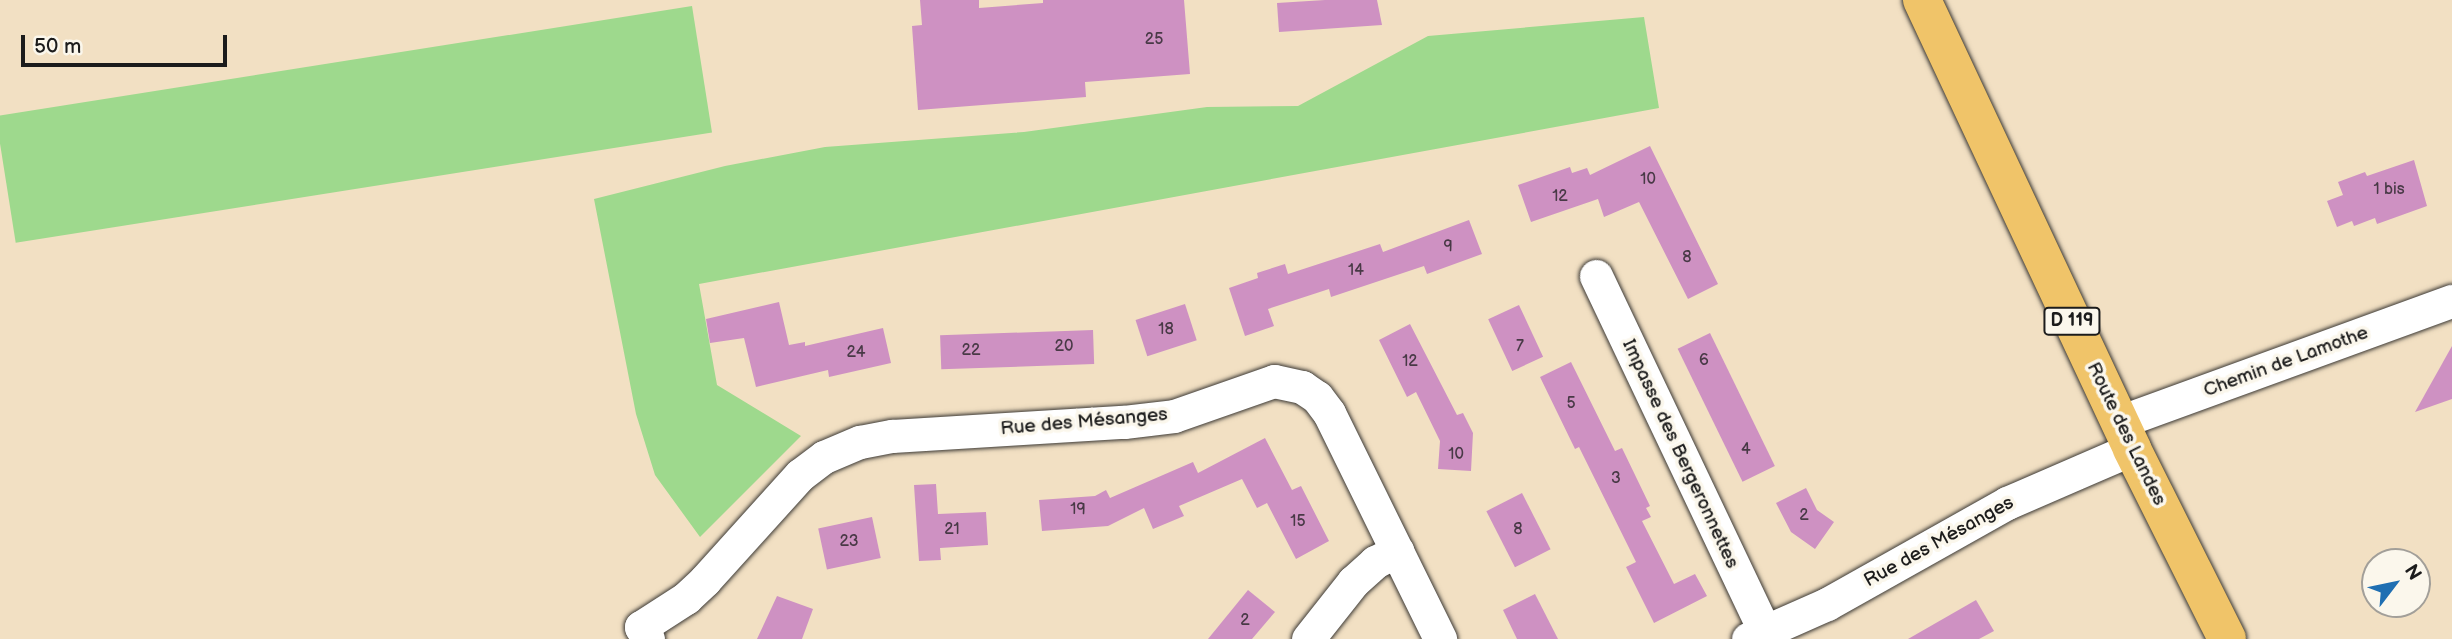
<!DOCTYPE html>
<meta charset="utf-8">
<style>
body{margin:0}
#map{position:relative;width:2452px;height:639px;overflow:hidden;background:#f2e0c3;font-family:"Balsamiq Sans",sans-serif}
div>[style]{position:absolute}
.green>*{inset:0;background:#9ed98d;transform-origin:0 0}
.building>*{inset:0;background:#ce91c2;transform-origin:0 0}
.roads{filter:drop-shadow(0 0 2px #3c3935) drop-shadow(0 0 2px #3c3935)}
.minor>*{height:33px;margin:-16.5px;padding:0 16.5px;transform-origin:16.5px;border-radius:16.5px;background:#fff}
.major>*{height:38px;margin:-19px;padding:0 19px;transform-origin:19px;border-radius:19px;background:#f0c469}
span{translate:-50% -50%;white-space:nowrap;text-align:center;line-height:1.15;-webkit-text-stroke:7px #fbf7ec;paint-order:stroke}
.number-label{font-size:16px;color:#483946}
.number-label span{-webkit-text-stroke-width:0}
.shield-label span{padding:2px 5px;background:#fbf7ec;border:2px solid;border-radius:5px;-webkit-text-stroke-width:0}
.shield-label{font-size:18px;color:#1c1c1c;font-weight:700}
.street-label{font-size:19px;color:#1c1c1c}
.north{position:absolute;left:2361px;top:548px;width:70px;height:70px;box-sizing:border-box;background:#fbf7ec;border:2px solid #a29f99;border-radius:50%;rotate:58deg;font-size:19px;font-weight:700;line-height:28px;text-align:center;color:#1c1c1c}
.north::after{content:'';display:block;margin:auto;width:24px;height:32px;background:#1f6fb2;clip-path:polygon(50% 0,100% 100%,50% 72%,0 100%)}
.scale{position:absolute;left:21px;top:35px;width:206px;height:32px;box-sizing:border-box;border:4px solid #1c1c1c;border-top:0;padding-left:9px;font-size:21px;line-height:24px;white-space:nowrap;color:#1c1c1c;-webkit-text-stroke:5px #fbf7ec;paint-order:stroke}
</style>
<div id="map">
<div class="green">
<div style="left:692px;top:6px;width:128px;height:705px;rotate:81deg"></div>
<div style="clip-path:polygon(1644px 17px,1659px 108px,699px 284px,717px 385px,801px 436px,700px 537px,655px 475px,636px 414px,594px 199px,725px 166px,825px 147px,1024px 132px,1207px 107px,1298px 106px,1428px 36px)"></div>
</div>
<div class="building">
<div style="clip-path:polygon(920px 0,979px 0,979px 8px,1043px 3px,1043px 0,1184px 0,1190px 74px,1085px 82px,1086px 97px,918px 110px,912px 26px,922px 25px)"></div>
<div style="clip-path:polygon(1325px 0,1377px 0,1382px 25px,1279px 32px,1277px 3px)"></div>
<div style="clip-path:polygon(1650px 146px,1718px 284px,1688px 299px,1639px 202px,1604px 217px,1598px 199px,1531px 222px,1518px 185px,1570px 167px,1572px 173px,1587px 168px,1590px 175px)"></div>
<div style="clip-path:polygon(2414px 160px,2427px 206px,2377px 224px,2375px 218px,2354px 226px,2352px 221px,2337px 227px,2327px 201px,2343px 195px,2338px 182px,2365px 172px,2367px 176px)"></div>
<div style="clip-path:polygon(1469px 220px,1482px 254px,1427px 274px,1424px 266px,1331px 297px,1329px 289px,1268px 309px,1274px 326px,1245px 336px,1229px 288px,1258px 278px,1257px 273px,1285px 264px,1288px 274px,1380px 244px,1383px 252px)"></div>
<div style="clip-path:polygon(779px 302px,789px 345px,805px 342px,805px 346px,883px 328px,891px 363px,829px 377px,828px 370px,756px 387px,744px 338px,710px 343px,706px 319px)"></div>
<div style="left:1185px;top:304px;width:38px;height:52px;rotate:72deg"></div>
<div style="left:1519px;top:305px;width:57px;height:34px;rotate:65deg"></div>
<div style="clip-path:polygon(1410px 324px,1457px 415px,1463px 413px,1473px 433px,1471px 471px,1438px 469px,1440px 441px,1416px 392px,1407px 397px,1379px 340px)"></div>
<div style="left:1093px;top:330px;width:34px;height:153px;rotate:88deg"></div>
<div style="left:1710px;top:333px;width:148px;height:36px;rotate:64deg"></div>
<div style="clip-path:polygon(2452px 346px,2452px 399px,2415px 412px)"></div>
<div style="clip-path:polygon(1571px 362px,1615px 451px,1622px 448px,1650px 506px,1646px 508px,1651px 517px,1642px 521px,1674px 584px,1695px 574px,1707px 596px,1654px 623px,1626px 567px,1636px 562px,1579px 447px,1575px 449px,1540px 377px)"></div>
<div style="clip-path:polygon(1265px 438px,1292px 490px,1301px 486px,1329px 541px,1296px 559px,1267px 503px,1257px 508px,1242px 479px,1179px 506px,1184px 516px,1153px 529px,1144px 508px,1108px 526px,1042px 531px,1039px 500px,1095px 496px,1106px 490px,1110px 498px,1193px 462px,1198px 473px)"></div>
<div style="clip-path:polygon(936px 484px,938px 514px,986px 512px,988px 545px,940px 548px,941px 560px,919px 561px,914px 485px)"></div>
<div style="clip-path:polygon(1806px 488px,1817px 510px,1834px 522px,1815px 549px,1791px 532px,1776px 503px)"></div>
<div style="left:1522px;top:493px;width:63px;height:40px;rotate:63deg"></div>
<div style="left:872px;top:517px;width:42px;height:55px;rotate:78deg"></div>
<div style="clip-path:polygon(1248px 590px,1275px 612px,1252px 639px,1208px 639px)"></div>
<div style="clip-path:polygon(1535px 594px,1558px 639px,1517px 639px,1503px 610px)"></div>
<div style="clip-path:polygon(777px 596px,813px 609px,802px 639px,757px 639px)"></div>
<div style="clip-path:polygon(1976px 600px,1994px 631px,1979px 639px,1908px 639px)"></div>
</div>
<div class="roads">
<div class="minor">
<div style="left:1596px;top:276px;width:394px;rotate:64.6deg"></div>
<div style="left:2119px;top:422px;width:354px;rotate:-20deg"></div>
<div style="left:648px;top:639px;width:14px;rotate:-120deg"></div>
<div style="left:641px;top:627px;width:54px;rotate:-32.8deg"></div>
<div style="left:686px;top:598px;width:26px;rotate:-43deg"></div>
<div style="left:705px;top:580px;width:142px;rotate:-47.9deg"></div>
<div style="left:800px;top:475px;width:30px;rotate:-37deg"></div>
<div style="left:824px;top:457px;width:39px;rotate:-23deg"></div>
<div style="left:860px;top:442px;width:33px;rotate:-11deg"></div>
<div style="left:892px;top:436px;width:232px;rotate:-3.5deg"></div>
<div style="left:1124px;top:422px;width:50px;rotate:-6.8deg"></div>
<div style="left:1174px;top:416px;width:106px;rotate:-19.3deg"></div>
<div style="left:1274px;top:381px;width:29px;rotate:12deg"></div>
<div style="left:1302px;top:387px;width:18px;rotate:34deg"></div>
<div style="left:1317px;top:397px;width:20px;rotate:53deg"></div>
<div style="left:1329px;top:413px;width:252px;rotate:63.8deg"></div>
<div style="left:1308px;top:639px;width:73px;rotate:-51.7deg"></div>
<div style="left:1353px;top:582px;width:30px;rotate:-42deg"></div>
<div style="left:1375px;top:562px;width:25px;rotate:-26deg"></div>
<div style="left:1748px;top:639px;width:86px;rotate:-23.9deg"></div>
<div style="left:1827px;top:604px;width:206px;rotate:-29.3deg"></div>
<div style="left:2007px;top:503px;width:136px;rotate:-23.4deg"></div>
</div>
<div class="major">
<div style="left:1922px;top:0;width:496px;rotate:64.9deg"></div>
<div style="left:2132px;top:449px;width:212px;rotate:63.4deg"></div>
</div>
</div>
<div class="number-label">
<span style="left:1154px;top:40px">25</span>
<span style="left:1648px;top:180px">10</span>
<span style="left:2389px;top:190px">1 bis</span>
<span style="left:1560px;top:197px">12</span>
<span style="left:1448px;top:247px">9</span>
<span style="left:1687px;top:258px">8</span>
<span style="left:1356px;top:271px">14</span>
<span style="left:1166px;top:330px">18</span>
<span style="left:1064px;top:347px">20</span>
<span style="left:1520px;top:347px">7</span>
<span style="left:971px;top:351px">22</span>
<span style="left:856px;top:353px">24</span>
<span style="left:1704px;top:361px">6</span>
<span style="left:1410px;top:362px">12</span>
<span style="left:1571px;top:404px">5</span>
<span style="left:1746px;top:450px">4</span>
<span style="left:1456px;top:455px">10</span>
<span style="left:1616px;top:479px">3</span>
<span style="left:1078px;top:510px">19</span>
<span style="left:1804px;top:516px">2</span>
<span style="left:1298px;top:522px">15</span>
<span style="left:952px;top:530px">21</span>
<span style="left:1518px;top:530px">8</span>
<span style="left:849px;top:542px">23</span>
<span style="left:1245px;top:621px">2</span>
</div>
<div class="shield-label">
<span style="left:2072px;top:321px">D 119</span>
</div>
<div class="street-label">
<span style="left:2286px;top:362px;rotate:-20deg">Chemin de Lamothe</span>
<span style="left:1084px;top:422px;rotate:-5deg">Rue des Mésanges</span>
<span style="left:2126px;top:434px;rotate:64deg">Route des Landes</span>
<span style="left:1680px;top:454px;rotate:65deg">Impasse des Bergeronnettes</span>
<span style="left:1939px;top:542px;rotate:-29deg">Rue des Mésanges</span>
</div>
<div class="north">N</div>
<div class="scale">50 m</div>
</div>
